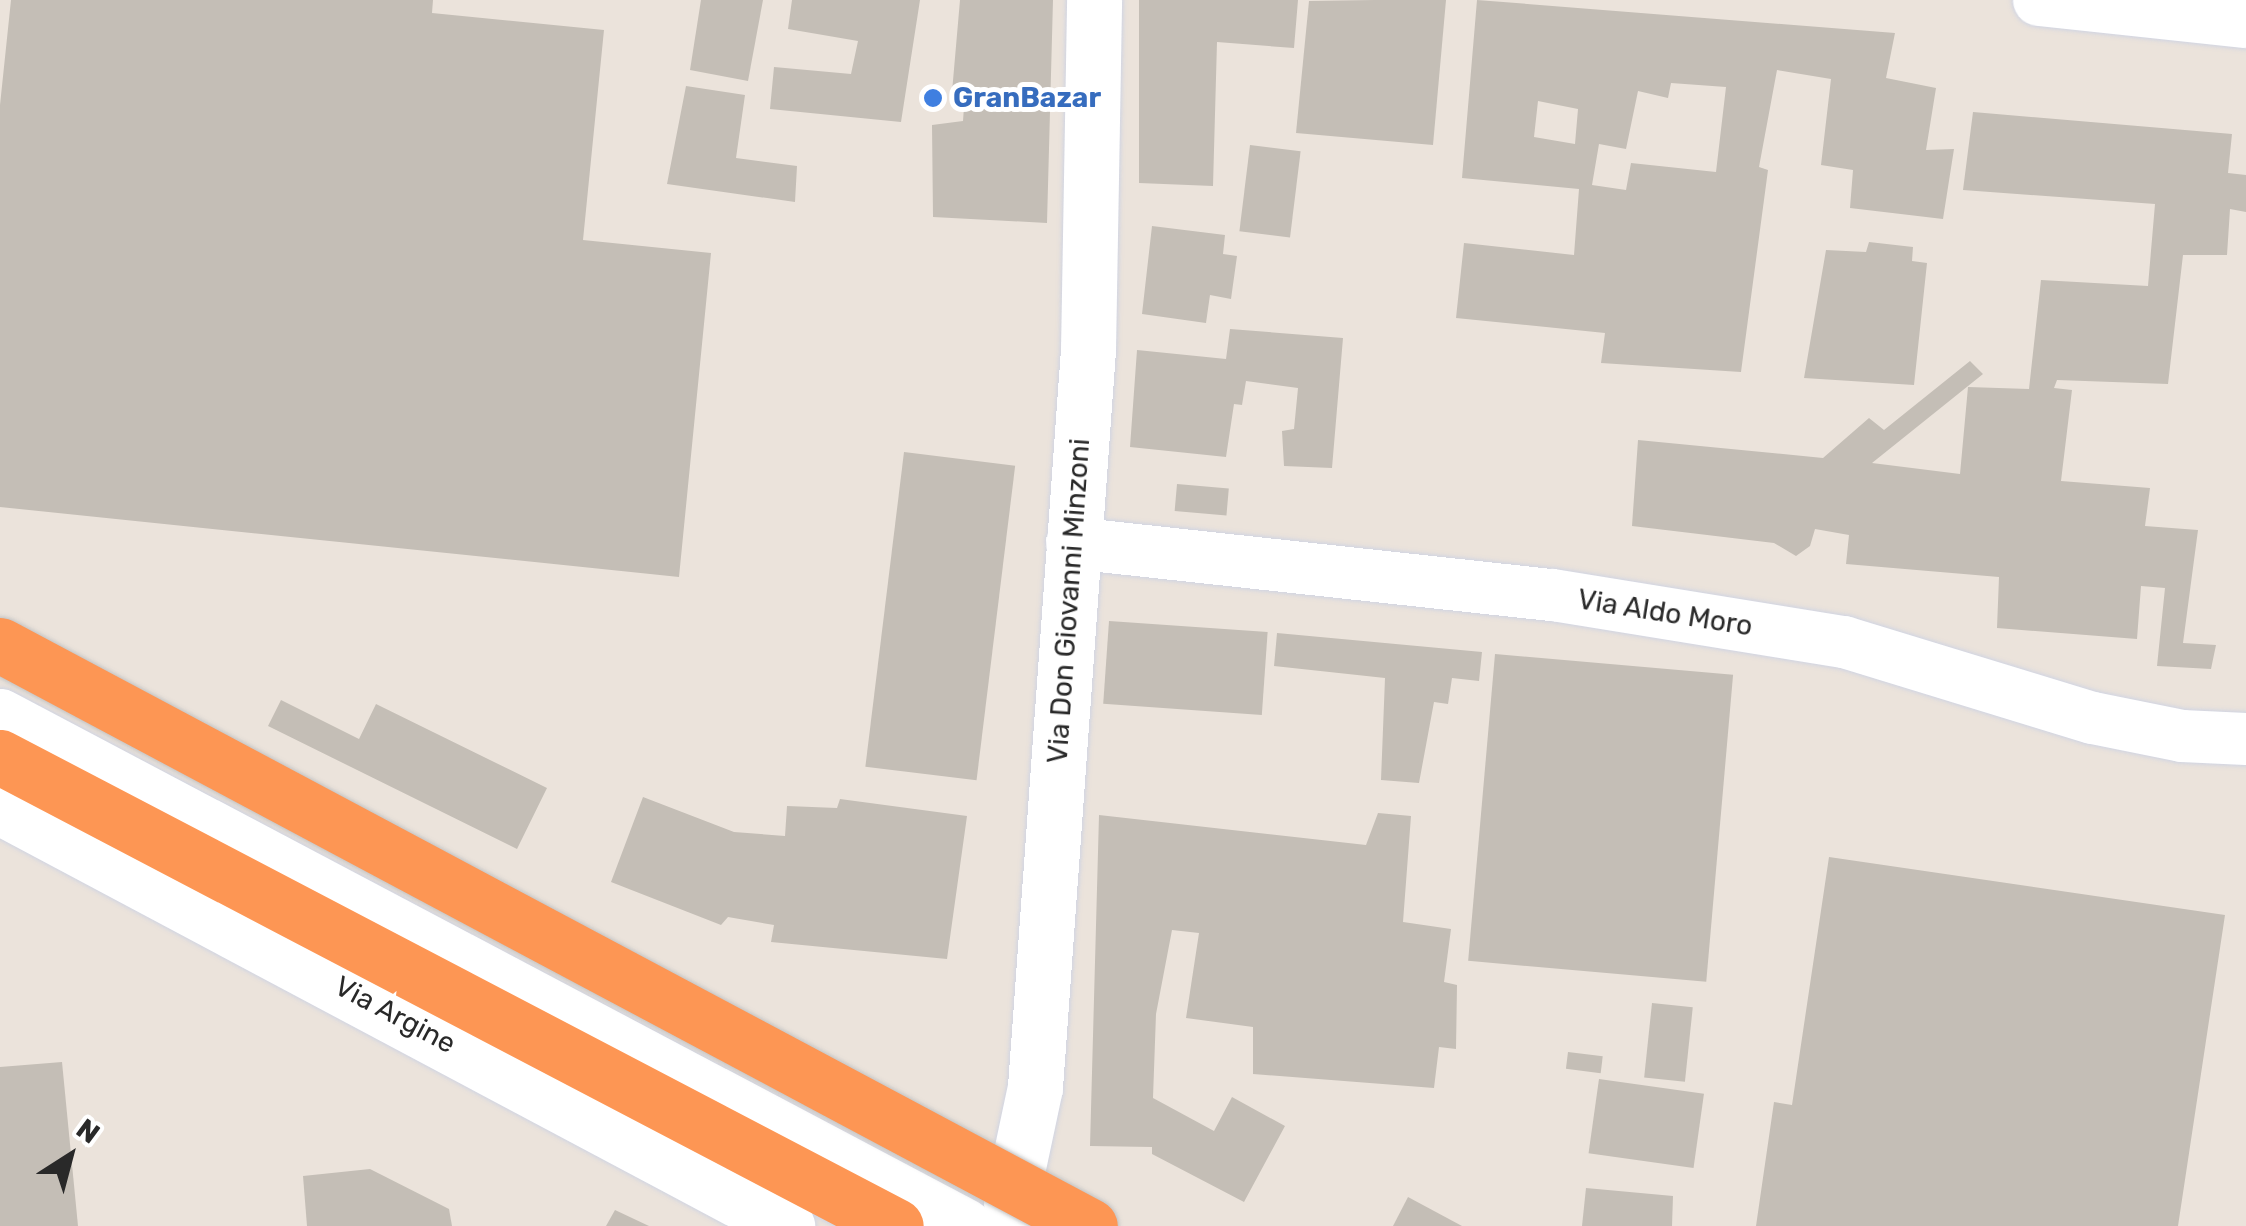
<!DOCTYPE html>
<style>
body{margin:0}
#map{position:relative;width:2246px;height:1226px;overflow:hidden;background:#ebe3db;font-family:Rubik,sans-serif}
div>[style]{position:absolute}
.building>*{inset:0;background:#c4beb6;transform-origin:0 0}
.roads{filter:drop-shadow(0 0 2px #d0d4e2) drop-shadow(0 0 2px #d0d4e2)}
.street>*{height:52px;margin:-26px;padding:0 26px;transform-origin:26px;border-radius:26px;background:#fff}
.secondary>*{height:55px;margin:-27.5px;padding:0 27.5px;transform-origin:27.5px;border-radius:27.5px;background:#fff}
.highway>*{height:55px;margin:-27.5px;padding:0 27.5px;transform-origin:27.5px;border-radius:27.5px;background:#fd9654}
.bridges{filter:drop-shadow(0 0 2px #c3c3c3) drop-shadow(0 0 2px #c3c3c3)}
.highway-bridge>*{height:55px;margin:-27.5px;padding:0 27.5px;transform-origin:27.5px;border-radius:27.5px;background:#fd9654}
.dots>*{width:28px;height:28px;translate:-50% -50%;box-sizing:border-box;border:5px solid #fff;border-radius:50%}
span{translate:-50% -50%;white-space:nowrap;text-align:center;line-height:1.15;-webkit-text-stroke:10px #fff;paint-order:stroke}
.shop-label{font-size:28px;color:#366cbe;font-weight:700}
.left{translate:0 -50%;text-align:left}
.street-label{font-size:28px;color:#292929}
.north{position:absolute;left:20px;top:1106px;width:100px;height:100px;-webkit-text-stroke:8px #fff;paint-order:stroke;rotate:36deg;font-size:28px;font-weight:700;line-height:40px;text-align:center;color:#292929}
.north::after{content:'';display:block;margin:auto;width:35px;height:45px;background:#292929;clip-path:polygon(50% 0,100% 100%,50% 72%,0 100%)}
</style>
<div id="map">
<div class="building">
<div style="clip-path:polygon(11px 0,433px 0,432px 13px,604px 30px,583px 240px,711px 253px,679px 577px,0 507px,0 105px)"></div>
<div style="clip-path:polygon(701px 0,763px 0,748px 81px,690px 70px)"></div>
<div style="clip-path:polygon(792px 0,920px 0,901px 122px,770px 109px,774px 67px,851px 74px,858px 41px,788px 29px)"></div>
<div style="clip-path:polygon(960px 0,1053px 0,1047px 223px,933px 217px,932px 125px,963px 121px,965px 93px,952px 92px)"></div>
<div style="clip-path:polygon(1139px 0,1298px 0,1294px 48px,1217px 42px,1213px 186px,1139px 183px)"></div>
<div style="clip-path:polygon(1374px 0,1446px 0,1433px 145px,1296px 133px,1309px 1px)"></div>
<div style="clip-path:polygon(evenodd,1477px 0,1895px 33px,1886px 78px,1936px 88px,1926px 150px,1954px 149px,1943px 219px,1850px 208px,1853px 170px,1821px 165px,1831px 79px,1777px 70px,1759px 167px,1768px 170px,1741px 372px,1601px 363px,1605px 333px,1456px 318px,1464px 243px,1574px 255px,1579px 189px,1462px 178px,1477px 0,1671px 83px,1726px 87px,1716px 172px,1631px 163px,1626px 190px,1592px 185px,1599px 144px,1626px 149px,1638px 91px,1668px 98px,1671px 83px,1477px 0,1538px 101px,1578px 109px,1575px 144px,1534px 137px,1538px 101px)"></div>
<div style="clip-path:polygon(686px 86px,745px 95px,736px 158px,797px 166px,795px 202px,667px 184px)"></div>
<div style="clip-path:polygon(1973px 112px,2232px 134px,2228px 173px,2246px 175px,2246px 212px,2230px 209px,2227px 255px,2183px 255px,2168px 384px,2057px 380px,2054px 388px,2072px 390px,2061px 481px,2150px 488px,2145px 526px,2198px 530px,2183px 643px,2216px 645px,2211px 669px,2157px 666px,2165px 588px,2141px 586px,2137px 639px,1997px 628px,1999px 577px,1846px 564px,1849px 535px,1815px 529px,1810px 546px,1796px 556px,1774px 543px,1632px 526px,1638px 440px,1823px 458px,1869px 418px,1884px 430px,1970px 361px,1983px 374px,1872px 463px,1960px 474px,1968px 387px,2029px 389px,2041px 280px,2148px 286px,2155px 204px,1963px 190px)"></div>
<div style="left:1250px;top:145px;width:51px;height:87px;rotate:7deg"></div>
<div style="clip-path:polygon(1152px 226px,1225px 235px,1223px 254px,1237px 256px,1231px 299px,1210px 295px,1206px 323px,1142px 314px)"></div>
<div style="clip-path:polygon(1869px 242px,1913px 247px,1912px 261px,1927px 263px,1914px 385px,1804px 378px,1826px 250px,1866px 252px)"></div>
<div style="clip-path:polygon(1230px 329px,1343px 338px,1332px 468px,1284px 466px,1282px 431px,1294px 429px,1298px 388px,1246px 381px,1242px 405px,1234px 404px,1226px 457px,1130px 447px,1137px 350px,1226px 359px)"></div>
<div style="left:904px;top:452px;width:112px;height:317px;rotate:7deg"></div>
<div style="left:1177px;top:484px;width:52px;height:27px;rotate:5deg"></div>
<div style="left:1109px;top:621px;width:159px;height:83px;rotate:4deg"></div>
<div style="clip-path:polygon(1277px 633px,1482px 652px,1479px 681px,1452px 678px,1448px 704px,1434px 702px,1419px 783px,1381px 780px,1385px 678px,1274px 666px)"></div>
<div style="left:1495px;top:654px;width:239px;height:308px;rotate:5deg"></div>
<div style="clip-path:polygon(281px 700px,359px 739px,376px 704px,547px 788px,517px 849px,268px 726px)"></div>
<div style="clip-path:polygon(643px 797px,734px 832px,785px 836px,787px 806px,837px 808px,840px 799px,967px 816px,947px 959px,771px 942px,774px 925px,728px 917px,721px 925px,611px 882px)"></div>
<div style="clip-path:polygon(1378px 813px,1411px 816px,1403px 922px,1451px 929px,1444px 982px,1457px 985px,1456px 1049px,1439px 1047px,1434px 1088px,1253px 1074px,1253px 1027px,1186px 1018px,1199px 933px,1172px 930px,1156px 1014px,1153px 1098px,1214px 1131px,1232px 1097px,1285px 1126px,1244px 1202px,1152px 1154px,1152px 1147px,1090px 1146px,1099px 815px,1366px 845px)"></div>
<div style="clip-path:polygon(1829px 857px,2225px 915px,2178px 1226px,1756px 1226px,1774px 1102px,1792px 1105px)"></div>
<div style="left:1652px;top:1003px;width:41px;height:75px;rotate:6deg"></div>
<div style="left:1568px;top:1052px;width:35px;height:17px;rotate:7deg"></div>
<div style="clip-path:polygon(62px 1062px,78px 1226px,0 1226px,0 1067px)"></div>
<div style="left:1599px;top:1079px;width:106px;height:75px;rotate:8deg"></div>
<div style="clip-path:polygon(370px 1169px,449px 1209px,452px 1226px,307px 1226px,303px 1176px)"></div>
<div style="clip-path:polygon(1586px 1188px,1673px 1196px,1672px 1226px,1582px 1226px)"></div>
<div style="clip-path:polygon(1408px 1197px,1462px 1226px,1393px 1226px)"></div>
<div style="clip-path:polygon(615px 1210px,649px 1226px,606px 1226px)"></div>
</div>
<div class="roads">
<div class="street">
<div style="left:2039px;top:0;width:208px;rotate:6.1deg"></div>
<div style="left:1072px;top:543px;width:484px;rotate:6.2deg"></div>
<div style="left:1553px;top:595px;width:295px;rotate:9.2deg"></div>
<div style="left:1844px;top:642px;width:260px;rotate:17deg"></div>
<div style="left:2093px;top:718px;width:91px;rotate:11.4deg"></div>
<div style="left:2182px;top:736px;width:64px;rotate:2.7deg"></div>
</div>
<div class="secondary">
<div style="left:0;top:716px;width:1091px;rotate:27.86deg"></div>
<div style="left:0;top:807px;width:892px;rotate:28.03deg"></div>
<div style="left:1012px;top:1226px;width:26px;rotate:-92deg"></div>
<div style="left:1011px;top:1200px;width:116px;rotate:-78deg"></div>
<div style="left:1035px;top:1087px;width:739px;rotate:-85.89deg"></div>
<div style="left:1088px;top:350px;width:350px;rotate:-89deg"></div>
</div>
<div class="highway">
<div style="left:0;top:757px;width:1011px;rotate:27.63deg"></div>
</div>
</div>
<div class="bridges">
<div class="highway-bridge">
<div style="left:0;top:645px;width:1235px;rotate:28.06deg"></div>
</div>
</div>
<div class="dots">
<div style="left:933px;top:98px;background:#3f7fe0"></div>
</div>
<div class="shop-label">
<span class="left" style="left:953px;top:98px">GranBazar</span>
</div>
<div class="street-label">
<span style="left:1069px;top:601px;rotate:-86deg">Via Don Giovanni Minzoni</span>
<span style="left:1665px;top:613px;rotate:9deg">Via Aldo Moro</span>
<span style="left:395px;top:1015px;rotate:28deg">Via Argine</span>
</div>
<div class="north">N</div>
</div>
